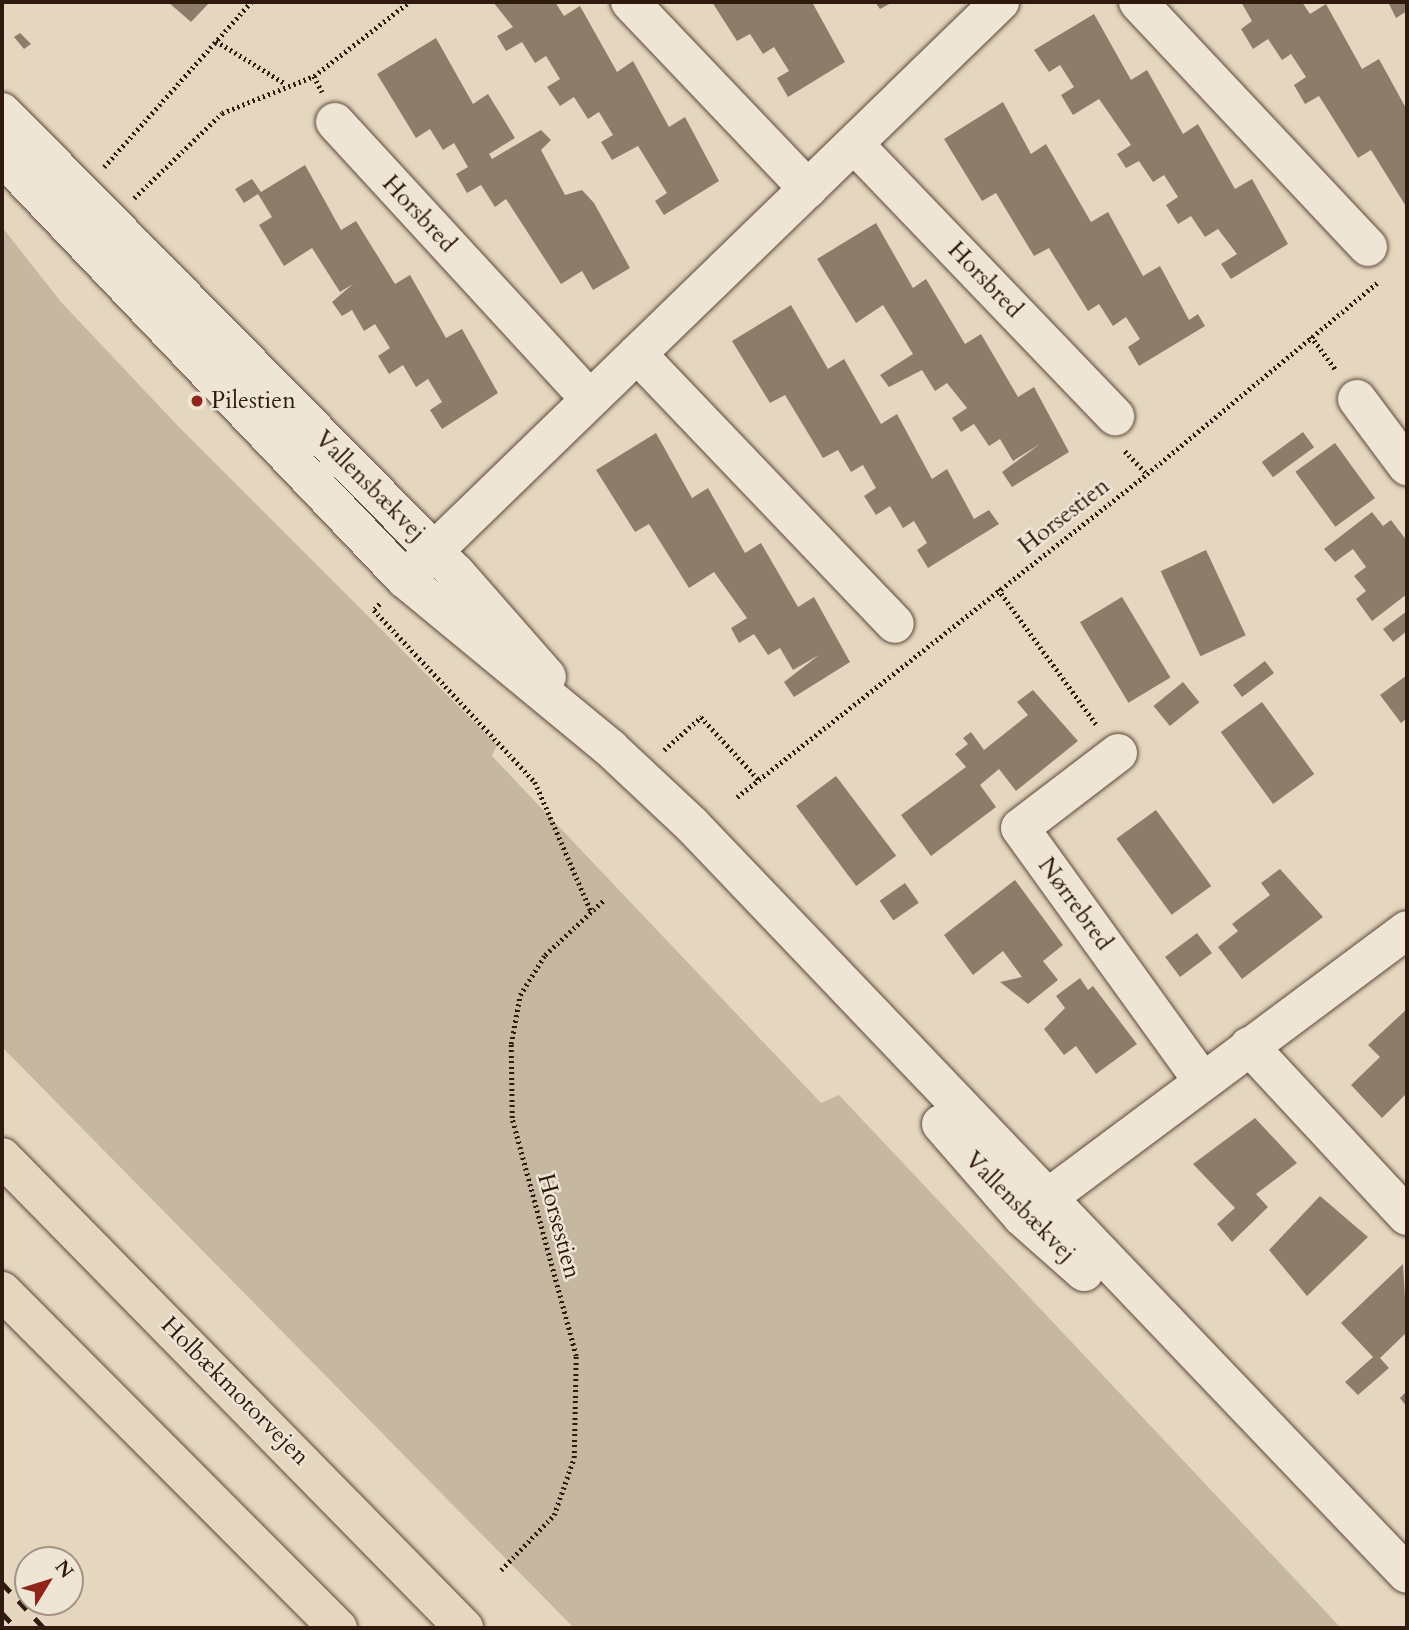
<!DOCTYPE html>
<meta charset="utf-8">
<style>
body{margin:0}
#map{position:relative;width:1409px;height:1630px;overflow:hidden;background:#e5d7bf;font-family:Cardo,serif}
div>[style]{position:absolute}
.green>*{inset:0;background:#c6b7a1}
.building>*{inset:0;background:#8e7c6a;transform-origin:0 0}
.path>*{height:4.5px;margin-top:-2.25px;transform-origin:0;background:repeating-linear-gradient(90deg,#30190d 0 2px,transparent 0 5.5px)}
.roads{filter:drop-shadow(0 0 2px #5d483a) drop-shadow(0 0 2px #5d483a)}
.street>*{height:38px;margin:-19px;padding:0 19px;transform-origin:19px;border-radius:19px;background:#eee5d5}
.secondary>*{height:38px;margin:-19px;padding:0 19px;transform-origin:19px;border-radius:19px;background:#eee5d5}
.highway>*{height:38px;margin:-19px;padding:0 19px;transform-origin:19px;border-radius:19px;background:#e5d7bf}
.rail>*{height:5px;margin-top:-2.5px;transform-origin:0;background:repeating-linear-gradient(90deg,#30190d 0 12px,transparent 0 24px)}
.dots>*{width:19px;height:19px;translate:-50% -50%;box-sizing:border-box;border:4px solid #eee5d5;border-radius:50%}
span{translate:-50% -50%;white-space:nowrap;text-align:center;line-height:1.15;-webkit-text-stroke:5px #eee5d5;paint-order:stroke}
.street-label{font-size:24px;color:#30190d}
.poi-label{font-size:24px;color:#30190d}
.left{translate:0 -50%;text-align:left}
.frame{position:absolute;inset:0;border:4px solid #30190d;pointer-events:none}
.north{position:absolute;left:14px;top:1546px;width:70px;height:70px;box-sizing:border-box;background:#eee5d5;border:2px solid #a29385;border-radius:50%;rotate:52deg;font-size:19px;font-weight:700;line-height:28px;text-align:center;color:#30190d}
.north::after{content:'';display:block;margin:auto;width:24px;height:32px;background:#8f2418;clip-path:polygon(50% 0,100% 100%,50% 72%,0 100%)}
</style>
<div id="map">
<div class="green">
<div style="clip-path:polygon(2px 227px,61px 302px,178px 426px,497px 745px,492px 756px,821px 1103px,839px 1095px,1341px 1628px,574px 1628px,2px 1047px)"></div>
</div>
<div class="building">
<div style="clip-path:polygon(168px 2px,210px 2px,191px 22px)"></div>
<div style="clip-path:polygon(493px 2px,555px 2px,564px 16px,580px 6px,617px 72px,633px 61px,669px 127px,685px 117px,719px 181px,664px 215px,655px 201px,667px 193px,638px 146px,612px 160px,601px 142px,613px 135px,599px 112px,588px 119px,574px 97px,560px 106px,547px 87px,560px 79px,546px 56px,535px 63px,522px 42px,506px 51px,497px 36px,513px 27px)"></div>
<div style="clip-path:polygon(712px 2px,812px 2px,845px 62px,788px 97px,777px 78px,789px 71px,774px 47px,763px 54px,750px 34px,737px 41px)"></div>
<div style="clip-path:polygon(875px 2px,893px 2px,880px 9px)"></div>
<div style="clip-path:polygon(1241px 2px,1302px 2px,1310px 14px,1326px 4px,1362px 69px,1379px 59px,1407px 110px,1407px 208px,1371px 150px,1358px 158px,1319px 96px,1305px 104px,1294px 85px,1306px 77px,1291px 54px,1282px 60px,1268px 39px,1253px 49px,1241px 29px,1252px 21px)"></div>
<div style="clip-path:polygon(1388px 2px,1407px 2px,1407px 11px,1396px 18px)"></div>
<div style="clip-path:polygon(1094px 14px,1131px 80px,1147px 70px,1183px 134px,1198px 124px,1235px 189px,1252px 179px,1288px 244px,1231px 279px,1221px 264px,1237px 254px,1218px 229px,1205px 237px,1191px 216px,1178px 224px,1166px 205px,1178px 197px,1164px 175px,1153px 182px,1139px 161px,1126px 168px,1117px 154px,1131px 145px,1099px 99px,1073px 115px,1061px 95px,1074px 87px,1060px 65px,1049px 72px,1034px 50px)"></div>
<div style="clip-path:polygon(20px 33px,31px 44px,24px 49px,14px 37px)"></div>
<div style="clip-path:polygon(436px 38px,473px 104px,488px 94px,515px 138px,489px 154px,492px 159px,541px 130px,551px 140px,541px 150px,565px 195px,582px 190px,594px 203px,630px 268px,593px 290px,582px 271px,561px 284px,506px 199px,495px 207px,481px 185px,467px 193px,456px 174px,468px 167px,454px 143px,443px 150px,430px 129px,416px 138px,377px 74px)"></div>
<div style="clip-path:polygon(1003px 102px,1031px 154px,1046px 144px,1091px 222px,1108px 212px,1143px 276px,1160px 266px,1189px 320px,1198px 314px,1205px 326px,1139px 366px,1128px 347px,1140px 339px,1126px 317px,1113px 326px,1099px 304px,1088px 311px,1049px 248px,1034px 256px,996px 193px,982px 201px,944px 139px)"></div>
<div style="clip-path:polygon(305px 165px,341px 230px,356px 221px,395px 284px,410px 275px,446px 338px,462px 329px,498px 393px,442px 429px,430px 410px,442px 402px,428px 379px,416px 387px,403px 365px,389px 374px,378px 356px,390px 348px,375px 324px,364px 331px,352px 310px,342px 316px,332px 302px,353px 284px,340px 292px,312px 248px,284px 266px,259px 225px,272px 217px,258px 194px,244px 203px,235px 189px,252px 179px,261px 192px)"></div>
<div style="clip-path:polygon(876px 223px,913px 288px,926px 279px,965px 344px,981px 334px,1018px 397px,1034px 387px,1069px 452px,1012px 487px,1002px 472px,1040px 444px,1013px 461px,1000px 439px,989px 446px,974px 424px,961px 432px,952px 418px,967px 408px,947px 383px,935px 391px,922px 370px,889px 387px,880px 375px,913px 354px,883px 305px,856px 323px,817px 259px)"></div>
<div style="clip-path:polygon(791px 305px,828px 369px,844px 359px,881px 424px,897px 414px,932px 479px,947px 469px,974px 519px,989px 510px,999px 524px,928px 568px,917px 550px,927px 543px,914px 521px,903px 528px,890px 506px,876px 515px,864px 496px,876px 488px,863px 465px,851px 472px,838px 450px,823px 458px,785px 395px,770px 403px,732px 341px)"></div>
<div style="left:1303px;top:432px;width:19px;height:51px;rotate:54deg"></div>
<div style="clip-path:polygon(656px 433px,692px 498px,708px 488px,745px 553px,761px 543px,798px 607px,814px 597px,850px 662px,794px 697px,784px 682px,819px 655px,793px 670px,780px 648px,768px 655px,754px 634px,739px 643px,731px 628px,747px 618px,714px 572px,689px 588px,649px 524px,635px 532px,596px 470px)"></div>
<div style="left:1335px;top:443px;width:68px;height:49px;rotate:54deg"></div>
<div style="clip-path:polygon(1372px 512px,1383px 526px,1391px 520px,1407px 541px,1407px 594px,1372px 621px,1356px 599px,1366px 591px,1354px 576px,1366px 567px,1353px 549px,1335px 562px,1324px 549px)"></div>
<div style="left:1206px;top:550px;width:94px;height:50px;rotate:65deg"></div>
<div style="left:1122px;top:597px;width:94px;height:49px;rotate:59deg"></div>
<div style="clip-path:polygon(1407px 611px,1407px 631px,1393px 642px,1383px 629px)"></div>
<div style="left:1265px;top:661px;width:15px;height:40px;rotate:53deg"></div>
<div style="clip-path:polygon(1407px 675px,1407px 718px,1401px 723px,1380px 695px)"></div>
<div style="left:1183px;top:682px;width:26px;height:38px;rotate:51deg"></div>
<div style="clip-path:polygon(1033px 690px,1078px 741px,1016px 791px,999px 769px,980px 785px,996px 807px,931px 856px,901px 815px,966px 767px,955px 754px,968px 744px,963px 738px,971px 732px,984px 750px,1028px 715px,1017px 702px)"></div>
<div style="left:1262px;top:702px;width:89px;height:51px;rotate:54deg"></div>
<div style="left:836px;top:776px;width:100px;height:50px;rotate:53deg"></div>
<div style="left:1156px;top:810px;width:94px;height:49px;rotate:54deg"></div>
<div style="clip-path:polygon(1280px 869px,1323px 917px,1242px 979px,1218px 947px,1238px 931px,1232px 924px,1270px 895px,1261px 883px)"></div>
<div style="clip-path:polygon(1015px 880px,1063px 945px,1043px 961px,1058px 980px,1028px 1004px,1000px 982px,1022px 977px,1003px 951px,973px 975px,944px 935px)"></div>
<div style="left:905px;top:883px;width:24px;height:31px;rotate:55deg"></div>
<div style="left:1197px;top:933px;width:25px;height:40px;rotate:53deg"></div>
<div style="clip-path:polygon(1080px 978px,1088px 990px,1093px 986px,1137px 1044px,1096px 1074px,1076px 1046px,1064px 1055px,1044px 1029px,1065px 1008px,1056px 996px)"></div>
<div style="clip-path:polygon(1407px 1009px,1407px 1093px,1382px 1118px,1351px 1085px,1380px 1057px,1368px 1045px)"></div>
<div style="clip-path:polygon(1255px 1118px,1297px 1163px,1256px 1194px,1268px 1207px,1232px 1242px,1217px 1224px,1235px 1208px,1193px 1164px)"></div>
<div style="clip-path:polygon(1320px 1196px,1368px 1237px,1307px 1296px,1269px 1250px)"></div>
<div style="clip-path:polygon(1403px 1264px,1407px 1332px,1380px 1358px,1389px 1368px,1358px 1395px,1345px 1382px,1373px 1357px,1341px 1323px)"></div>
<div style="clip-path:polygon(1407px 1391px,1407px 1407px,1400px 1398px)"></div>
</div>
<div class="path">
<div style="left:216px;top:41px;width:82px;rotate:31.6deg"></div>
<div style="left:314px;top:76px;width:18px;rotate:63deg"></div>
<div style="left:104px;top:167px;width:221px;rotate:-48.3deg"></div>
<div style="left:134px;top:198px;width:122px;rotate:-44deg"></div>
<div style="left:222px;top:113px;width:99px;rotate:-21.9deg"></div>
<div style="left:314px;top:76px;width:120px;rotate:-37.9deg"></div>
<div style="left:1311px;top:336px;width:42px;rotate:53.7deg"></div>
<div style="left:1125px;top:451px;width:32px;rotate:46deg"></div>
<div style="left:998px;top:589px;width:167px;rotate:54deg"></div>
<div style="left:380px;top:604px;width:8px;rotate:135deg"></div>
<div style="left:374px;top:610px;width:236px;rotate:46.9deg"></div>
<div style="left:535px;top:782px;width:141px;rotate:66.5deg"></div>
<div style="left:664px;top:750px;width:50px;rotate:-41.7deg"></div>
<div style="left:701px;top:717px;width:86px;rotate:47.4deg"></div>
<div style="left:737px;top:797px;width:522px;rotate:-38.23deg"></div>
<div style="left:1147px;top:474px;width:299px;rotate:-39.7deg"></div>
<div style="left:501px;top:1570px;width:76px;rotate:-46.1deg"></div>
<div style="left:554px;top:1515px;width:60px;rotate:-70.7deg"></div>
<div style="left:574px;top:1458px;width:102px;rotate:-88.9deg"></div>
<div style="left:576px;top:1356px;width:246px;rotate:-105.1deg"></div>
<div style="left:512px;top:1118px;width:74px;rotate:-90.8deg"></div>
<div style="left:511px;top:1044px;width:50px;rotate:-79.6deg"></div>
<div style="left:520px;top:995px;width:47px;rotate:-58deg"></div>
<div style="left:545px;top:955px;width:82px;rotate:-43deg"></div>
</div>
<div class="roads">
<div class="street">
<div style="left:630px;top:2px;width:258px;rotate:46.4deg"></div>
<div style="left:1138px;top:2px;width:336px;rotate:46.8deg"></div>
<div style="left:335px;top:122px;width:375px;rotate:47.4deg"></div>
<div style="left:855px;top:145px;width:376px;rotate:46.2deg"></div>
<div style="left:637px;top:354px;width:373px;rotate:46.3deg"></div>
<div style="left:1357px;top:399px;width:84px;rotate:53.3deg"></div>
<div style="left:405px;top:579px;width:829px;rotate:-44.12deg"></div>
<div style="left:1118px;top:753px;width:123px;rotate:142.6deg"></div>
<div style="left:1020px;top:828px;width:311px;rotate:54.2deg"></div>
<div style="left:1249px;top:1046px;width:232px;rotate:47.1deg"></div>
<div style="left:1022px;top:1217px;width:480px;rotate:-36.7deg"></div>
</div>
<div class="secondary">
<div style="left:2px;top:112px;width:647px;rotate:45.44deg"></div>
<div style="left:456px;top:573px;width:138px;rotate:48.8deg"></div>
<div style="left:2px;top:156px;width:584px;rotate:46.39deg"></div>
<div style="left:405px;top:579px;width:266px;rotate:39.5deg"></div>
<div style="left:610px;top:748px;width:112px;rotate:43.2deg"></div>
<div style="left:692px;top:825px;width:1035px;rotate:46.33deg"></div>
<div style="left:941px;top:1124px;width:123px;rotate:48.9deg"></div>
<div style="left:1022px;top:1217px;width:83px;rotate:41.6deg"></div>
</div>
<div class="highway">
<div style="left:2px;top:1157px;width:660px;rotate:45.55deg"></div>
<div style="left:2px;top:1291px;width:476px;rotate:45.1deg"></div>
</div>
</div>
<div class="rail">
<div style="left:2px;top:1583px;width:62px;rotate:47deg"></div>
<div style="left:2px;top:1613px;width:21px;rotate:47deg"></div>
</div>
<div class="dots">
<div style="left:197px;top:401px;background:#8f2418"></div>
</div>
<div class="street-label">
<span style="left:419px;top:214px;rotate:47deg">Horsbred</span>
<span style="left:985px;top:280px;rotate:46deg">Horsbred</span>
<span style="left:370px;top:486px;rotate:45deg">Vallensbækvej</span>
<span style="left:1064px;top:516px;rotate:-38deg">Horsestien</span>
<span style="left:1075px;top:904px;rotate:54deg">Nørrebred</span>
<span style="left:1020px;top:1207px;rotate:45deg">Vallensbækvej</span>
<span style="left:559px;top:1226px;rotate:75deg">Horsestien</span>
<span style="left:235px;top:1391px;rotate:45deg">Holbækmotorvejen</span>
</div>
<div class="poi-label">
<span class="left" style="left:211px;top:401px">Pilestien</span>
</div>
<div class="frame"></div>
<div class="north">N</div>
</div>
